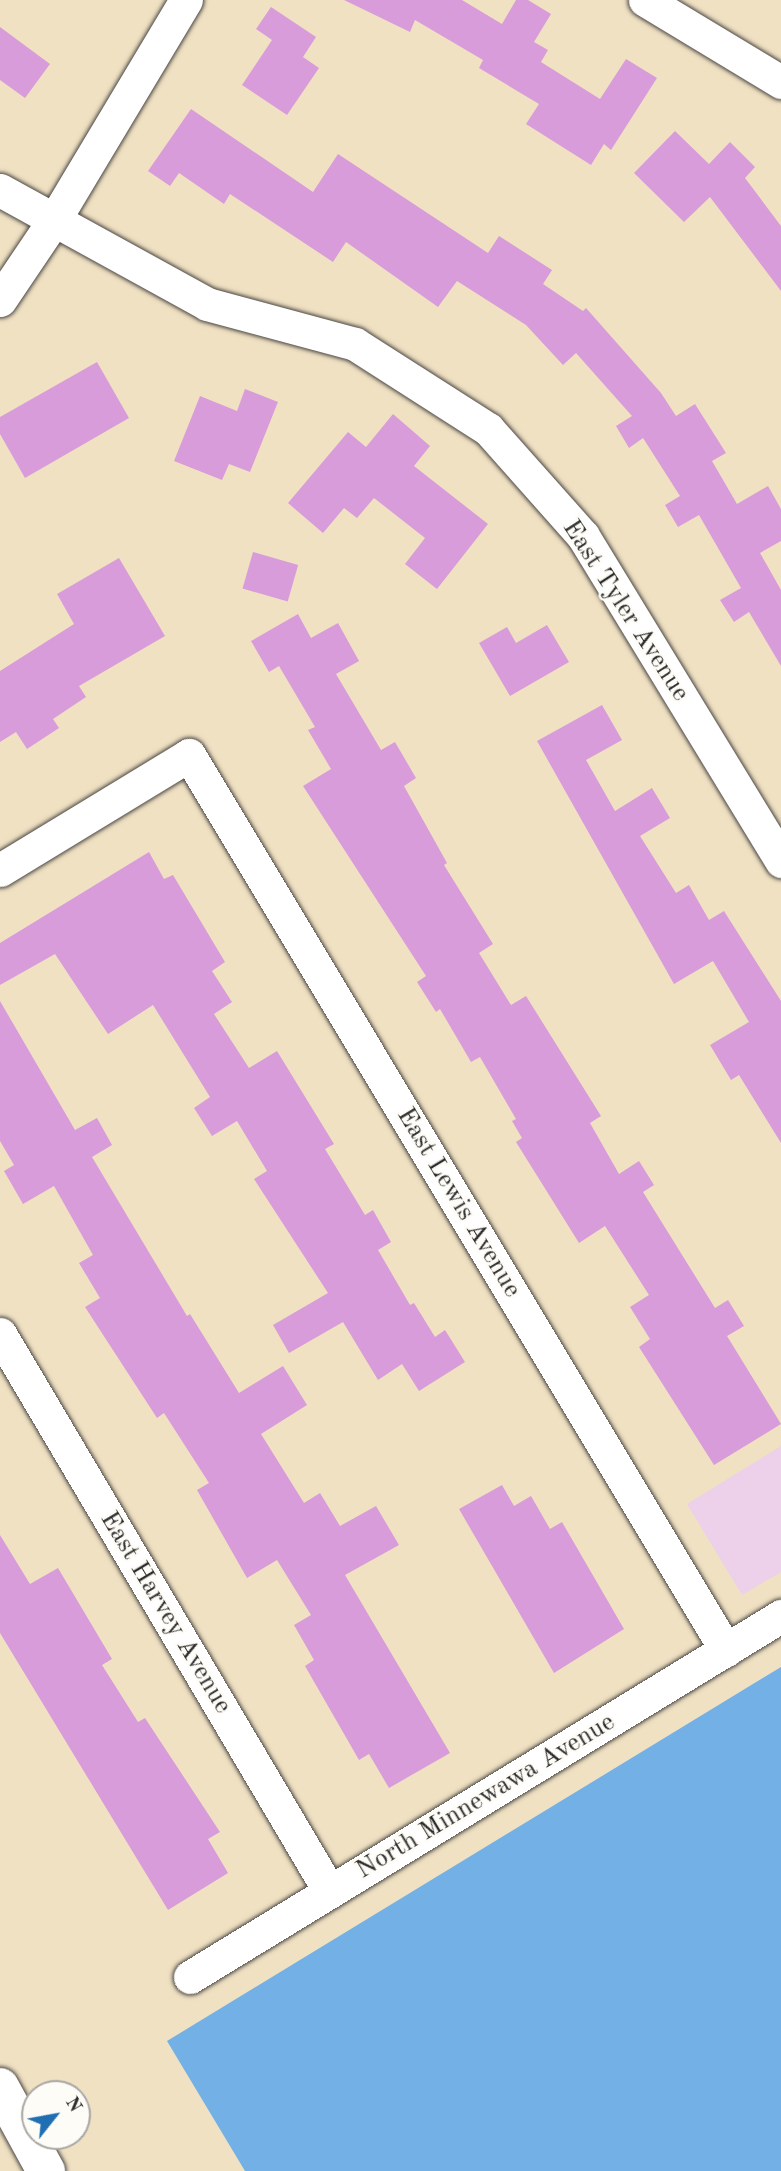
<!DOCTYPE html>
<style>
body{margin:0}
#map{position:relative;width:781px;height:2171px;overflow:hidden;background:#f0e1c3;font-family:"Old Standard TT",serif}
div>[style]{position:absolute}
.built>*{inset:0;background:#edd0e9}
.water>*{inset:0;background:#73b0e5}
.building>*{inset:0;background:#d89cda;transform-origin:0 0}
.roads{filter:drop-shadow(0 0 2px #494642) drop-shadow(0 0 2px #494642)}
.minor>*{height:33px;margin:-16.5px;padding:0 16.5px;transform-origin:16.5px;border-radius:16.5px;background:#fff}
.highway>*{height:38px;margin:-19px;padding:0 19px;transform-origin:19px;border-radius:19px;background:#fff}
span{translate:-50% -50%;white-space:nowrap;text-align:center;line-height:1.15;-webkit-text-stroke:5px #fdfcf7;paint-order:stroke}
.street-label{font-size:26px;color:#2b2b2b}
.north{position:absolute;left:21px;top:2080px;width:70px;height:70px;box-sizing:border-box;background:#fdfcf7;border:2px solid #a9a8a5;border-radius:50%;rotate:59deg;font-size:19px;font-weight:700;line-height:28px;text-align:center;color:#2b2b2b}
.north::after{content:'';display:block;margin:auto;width:24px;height:32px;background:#1f6fb2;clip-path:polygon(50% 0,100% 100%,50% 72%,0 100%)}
</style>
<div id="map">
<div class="built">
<div style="clip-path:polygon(781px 1446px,781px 1572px,742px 1595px,687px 1504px)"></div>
</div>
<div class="water">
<div style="clip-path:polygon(781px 1667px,781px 2171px,245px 2171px,167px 2041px)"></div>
</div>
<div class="building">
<div style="clip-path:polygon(344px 0,462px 0,502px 24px,516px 0,528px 0,551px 14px,534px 42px,548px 50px,541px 62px,600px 99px,626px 59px,657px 78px,611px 150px,604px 144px,591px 165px,526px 124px,539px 104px,479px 68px,483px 60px,415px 20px,410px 32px)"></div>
<div style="clip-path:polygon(271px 7px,316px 37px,303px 57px,319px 68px,287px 115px,242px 85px,272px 40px,256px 29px)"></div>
<div style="clip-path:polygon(0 27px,50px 64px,25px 98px,0 80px)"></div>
<div style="clip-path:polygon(191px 109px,313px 192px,338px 154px,488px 253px,499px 236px,552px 270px,543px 284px,583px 311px,586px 308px,661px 393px,676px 416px,695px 404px,726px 453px,712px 461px,737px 504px,768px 486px,781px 509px,781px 541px,760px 553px,781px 590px,781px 666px,749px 612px,734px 622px,720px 600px,741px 588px,699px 515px,678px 527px,665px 505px,680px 496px,643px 438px,629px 448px,616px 426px,632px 416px,576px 353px,563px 365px,526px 325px,457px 281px,438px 307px,346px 242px,333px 262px,230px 194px,224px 204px,179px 173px,170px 186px,148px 171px)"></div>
<div style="clip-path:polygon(675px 131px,709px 164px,730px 142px,755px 167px,745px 178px,781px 226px,781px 291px,710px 197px,684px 222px,634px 173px)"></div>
<div style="clip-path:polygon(97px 362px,129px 418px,25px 478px,0 434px,0 417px)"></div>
<div style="clip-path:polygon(245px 389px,278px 402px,250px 472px,229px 464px,222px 480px,174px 461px,200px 396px,237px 411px)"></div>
<div style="clip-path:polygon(393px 414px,430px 446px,414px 466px,488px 524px,437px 589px,405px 564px,425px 538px,374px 498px,357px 518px,344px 508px,323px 533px,288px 503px,348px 432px,366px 447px)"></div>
<div style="left:253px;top:552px;width:47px;height:38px;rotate:16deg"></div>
<div style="clip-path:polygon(119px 558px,165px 636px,79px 686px,86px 697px,53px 719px,59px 728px,27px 749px,16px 732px,0 742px,0 671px,74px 624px,57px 594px)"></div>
<div style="clip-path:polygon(298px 614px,311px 638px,338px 623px,359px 661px,336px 674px,381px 750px,395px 742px,416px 778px,404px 786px,447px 863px,444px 865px,493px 944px,479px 953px,511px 1005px,526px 996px,601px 1116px,590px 1123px,619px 1174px,639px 1161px,654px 1185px,643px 1192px,715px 1308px,728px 1300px,744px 1326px,727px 1336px,781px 1424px,714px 1465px,639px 1347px,650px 1339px,630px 1307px,649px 1295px,605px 1226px,579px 1243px,516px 1142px,522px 1138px,512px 1121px,516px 1119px,480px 1057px,471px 1062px,440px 1009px,436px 1012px,417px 982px,426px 976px,303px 786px,331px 769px,308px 730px,315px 727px,279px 666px,269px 672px,251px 641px)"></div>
<div style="clip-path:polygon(547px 625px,569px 662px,510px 696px,479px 643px,507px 627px,516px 643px)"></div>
<div style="clip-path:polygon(602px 705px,622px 740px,586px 760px,615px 811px,652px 788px,670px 818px,640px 836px,676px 893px,689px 885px,709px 920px,724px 911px,781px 1001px,781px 1143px,739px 1075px,731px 1080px,710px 1045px,749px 1022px,713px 961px,674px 984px,537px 741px)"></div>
<div style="clip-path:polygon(149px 852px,164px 879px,173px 875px,225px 962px,212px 971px,232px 1002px,214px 1014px,249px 1068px,277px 1051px,334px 1144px,325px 1149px,365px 1215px,373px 1210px,391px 1242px,378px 1250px,410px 1305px,414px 1303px,435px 1337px,445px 1330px,465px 1362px,419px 1391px,402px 1364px,378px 1380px,343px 1322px,289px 1353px,273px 1325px,328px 1293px,254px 1179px,267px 1171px,237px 1121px,212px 1136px,194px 1108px,210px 1097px,153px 1005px,108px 1034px,55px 954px,0 985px,0 943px)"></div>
<div style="clip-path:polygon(0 1001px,75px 1130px,97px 1118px,112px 1145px,92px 1157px,187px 1316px,190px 1314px,239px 1393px,283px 1366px,307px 1405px,261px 1434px,304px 1503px,320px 1493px,340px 1526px,376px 1506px,399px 1545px,345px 1575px,450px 1753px,389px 1788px,369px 1754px,359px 1760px,305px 1666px,314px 1660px,294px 1625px,311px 1615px,277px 1560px,247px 1578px,197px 1490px,209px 1483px,164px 1413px,157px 1418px,85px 1307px,100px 1298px,79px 1263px,93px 1255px,54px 1186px,23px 1204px,4px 1171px,14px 1165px,0 1141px)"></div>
<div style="clip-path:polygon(502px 1485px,514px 1506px,531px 1496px,550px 1529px,562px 1522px,624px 1629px,554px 1673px,459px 1509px)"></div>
<div style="clip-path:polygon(0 1535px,30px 1584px,58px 1568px,112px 1659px,102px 1665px,138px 1722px,145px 1718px,220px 1832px,208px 1839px,228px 1873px,168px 1910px,0 1633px)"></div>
</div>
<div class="roads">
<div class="minor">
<div style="left:645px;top:0;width:159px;rotate:31.1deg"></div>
<div style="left:0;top:190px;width:236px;rotate:28.8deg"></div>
<div style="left:207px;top:304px;width:153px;rotate:15.1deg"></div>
<div style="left:355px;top:344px;width:158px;rotate:32.6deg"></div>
<div style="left:488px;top:429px;width:143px;rotate:48.4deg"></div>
<div style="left:583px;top:536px;width:381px;rotate:58.6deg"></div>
<div style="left:0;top:300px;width:100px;rotate:-56deg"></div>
<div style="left:56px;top:217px;width:253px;rotate:-59.1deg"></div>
<div style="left:0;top:870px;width:221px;rotate:-31.3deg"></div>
<div style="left:189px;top:755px;width:1044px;rotate:59.04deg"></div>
<div style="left:0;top:1334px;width:648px;rotate:59.4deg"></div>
<div style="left:190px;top:1977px;width:693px;rotate:-31.42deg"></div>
</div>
<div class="highway">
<div style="left:0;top:2087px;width:96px;rotate:61.3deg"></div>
</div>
</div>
<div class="street-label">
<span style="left:625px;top:611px;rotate:57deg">East Tyler Avenue</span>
<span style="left:458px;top:1203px;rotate:59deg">East Lewis Avenue</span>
<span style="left:165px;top:1613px;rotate:59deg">East Harvey Avenue</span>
<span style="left:486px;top:1797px;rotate:-31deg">North Minnewawa Avenue</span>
</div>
<div class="north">N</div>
</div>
